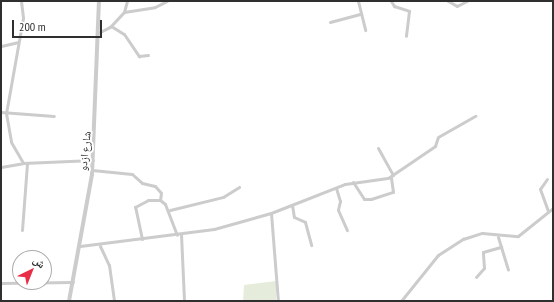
<!DOCTYPE html>
<meta charset="utf-8">
<style>
body{margin:0}
#map{position:relative;width:554px;height:302px;overflow:hidden;background:#fff;font-family:"PT Sans Narrow","Noto Naskh Arabic",sans-serif}
div>[style]{position:absolute}
.green>*{inset:0;background:#e6ecdc}
.minor>*{height:3px;margin:-1.5px;padding:0 1.5px;transform-origin:1.5px;border-radius:1.5px;background:#ccc}
.tertiary>*{height:4px;margin:-2px;padding:0 2px;transform-origin:2px;border-radius:2px;background:#ccc}
span{translate:-50% -50%;white-space:nowrap;text-align:center;line-height:1.15;-webkit-text-stroke:4px #fff;paint-order:stroke}
.street-label{font-size:11px;color:#2f2f2f}
.frame{position:absolute;inset:0;border:2px solid #2f2f2f;pointer-events:none}
.north{position:absolute;left:12px;top:250px;width:40px;height:40px;box-sizing:border-box;background:#fff;border:1px solid #acacac;border-radius:50%;rotate:43deg;font-size:11px;font-weight:700;line-height:16px;text-align:center;color:#2f2f2f}
.north::after{content:'';display:block;margin:auto;width:14px;height:18px;background:#e92d47;clip-path:polygon(50% 0,100% 100%,50% 72%,0 100%)}
.scale{position:absolute;left:12px;top:20px;width:90px;height:18px;box-sizing:border-box;border:2px solid #2f2f2f;border-top:0;padding-left:5px;font-size:12px;line-height:14px;white-space:nowrap;color:#2f2f2f;-webkit-text-stroke:3px #fff;paint-order:stroke}
</style>
<div id="map">
<div class="green">
<div style="clip-path:polygon(276px 281px,276px 301px,243px 301px,244px 285px)"></div>
</div>
<div class="minor">
<div style="left:21px;top:1px;width:17px;rotate:83deg"></div>
<div style="left:23px;top:18px;width:97px;rotate:100.1deg"></div>
<div style="left:6px;top:113px;width:29px;rotate:80deg"></div>
<div style="left:11px;top:142px;width:24px;rotate:60deg"></div>
<div style="left:23px;top:163px;width:70px;rotate:-2.5deg"></div>
<div style="left:358px;top:1px;width:30px;rotate:76deg"></div>
<div style="left:391px;top:1px;width:6px;rotate:59deg"></div>
<div style="left:394px;top:6px;width:16px;rotate:18deg"></div>
<div style="left:409px;top:11px;width:25px;rotate:97deg"></div>
<div style="left:448px;top:1px;width:10px;rotate:29deg"></div>
<div style="left:457px;top:6px;width:11px;rotate:-27deg"></div>
<div style="left:124px;top:12px;width:11px;rotate:-75deg"></div>
<div style="left:330px;top:22px;width:31px;rotate:-15deg"></div>
<div style="left:111px;top:26px;width:15px;rotate:32deg"></div>
<div style="left:124px;top:34px;width:27px;rotate:56deg"></div>
<div style="left:139px;top:56px;width:9px;rotate:-6deg"></div>
<div style="left:98px;top:33px;width:13px;rotate:-27deg"></div>
<div style="left:110px;top:27px;width:21px;rotate:-47deg"></div>
<div style="left:124px;top:12px;width:31px;rotate:-9deg"></div>
<div style="left:155px;top:7px;width:13px;rotate:-27deg"></div>
<div style="left:1px;top:46px;width:17px;rotate:-13deg"></div>
<div style="left:1px;top:112px;width:53px;rotate:4.3deg"></div>
<div style="left:378px;top:148px;width:31px;rotate:61deg"></div>
<div style="left:1px;top:167px;width:22px;rotate:-10deg"></div>
<div style="left:92px;top:170px;width:40px;rotate:5.7deg"></div>
<div style="left:132px;top:174px;width:13px;rotate:42deg"></div>
<div style="left:142px;top:183px;width:13px;rotate:13deg"></div>
<div style="left:155px;top:186px;width:9px;rotate:49deg"></div>
<div style="left:161px;top:193px;width:7px;rotate:98deg"></div>
<div style="left:547px;top:179px;width:12px;rotate:125deg"></div>
<div style="left:540px;top:189px;width:23px;rotate:70deg"></div>
<div style="left:353px;top:182px;width:20px;rotate:57deg"></div>
<div style="left:364px;top:199px;width:7px"></div>
<div style="left:371px;top:199px;width:23px;rotate:-18deg"></div>
<div style="left:393px;top:192px;width:15px;rotate:-98deg"></div>
<div style="left:336px;top:188px;width:14px;rotate:73deg"></div>
<div style="left:340px;top:201px;width:9px;rotate:103deg"></div>
<div style="left:338px;top:210px;width:22px;rotate:66deg"></div>
<div style="left:292px;top:205px;width:12px;rotate:81deg"></div>
<div style="left:294px;top:217px;width:12px;rotate:24deg"></div>
<div style="left:305px;top:222px;width:24px;rotate:75deg"></div>
<div style="left:170px;top:210px;width:55px;rotate:-13.8deg"></div>
<div style="left:223px;top:197px;width:19px;rotate:-32deg"></div>
<div style="left:271px;top:213px;width:88px;rotate:85.5deg"></div>
<div style="left:22px;top:230px;width:67px;rotate:-85.7deg"></div>
<div style="left:181px;top:234px;width:67px;rotate:87.4deg"></div>
<div style="left:498px;top:237px;width:34px;rotate:73deg"></div>
<div style="left:142px;top:239px;width:33px;rotate:-102deg"></div>
<div style="left:135px;top:207px;width:15px;rotate:-28deg"></div>
<div style="left:148px;top:200px;width:12px"></div>
<div style="left:160px;top:200px;width:6px;rotate:39deg"></div>
<div style="left:165px;top:204px;width:33px;rotate:69deg"></div>
<div style="left:80px;top:246px;width:135px;rotate:-7.2deg"></div>
<div style="left:214px;top:229px;width:59px;rotate:-15.7deg"></div>
<div style="left:271px;top:213px;width:79px;rotate:-21.4deg"></div>
<div style="left:345px;top:184px;width:43px;rotate:-7.9deg"></div>
<div style="left:388px;top:178px;width:57px;rotate:-34.2deg"></div>
<div style="left:435px;top:146px;width:9px;rotate:-72deg"></div>
<div style="left:438px;top:137px;width:43px;rotate:-29.6deg"></div>
<div style="left:100px;top:246px;width:21px;rotate:65deg"></div>
<div style="left:109px;top:265px;width:36px;rotate:82deg"></div>
<div style="left:476px;top:277px;width:12px;rotate:-48deg"></div>
<div style="left:484px;top:268px;width:16px;rotate:-94deg"></div>
<div style="left:483px;top:252px;width:19px;rotate:-16deg"></div>
<div style="left:1px;top:283px;width:72px;rotate:-0.8deg"></div>
<div style="left:401px;top:301px;width:59px;rotate:-51.2deg"></div>
<div style="left:438px;top:255px;width:30px;rotate:-33deg"></div>
<div style="left:463px;top:239px;width:20px;rotate:-18deg"></div>
<div style="left:482px;top:233px;width:36px;rotate:5deg"></div>
<div style="left:518px;top:236px;width:45px;rotate:-38.7deg"></div>
</div>
<div class="tertiary">
<div style="left:69px;top:301px;width:129px;rotate:-79.7deg"></div>
<div style="left:92px;top:174px;width:173px;rotate:-87.7deg"></div>
</div>
<div class="street-label">
<span style="left:85px;top:151px;rotate:-84deg">شارع ازدو</span>
</div>
<div class="frame"></div>
<div class="north">ش</div>
<div class="scale">200 m</div>
</div>
